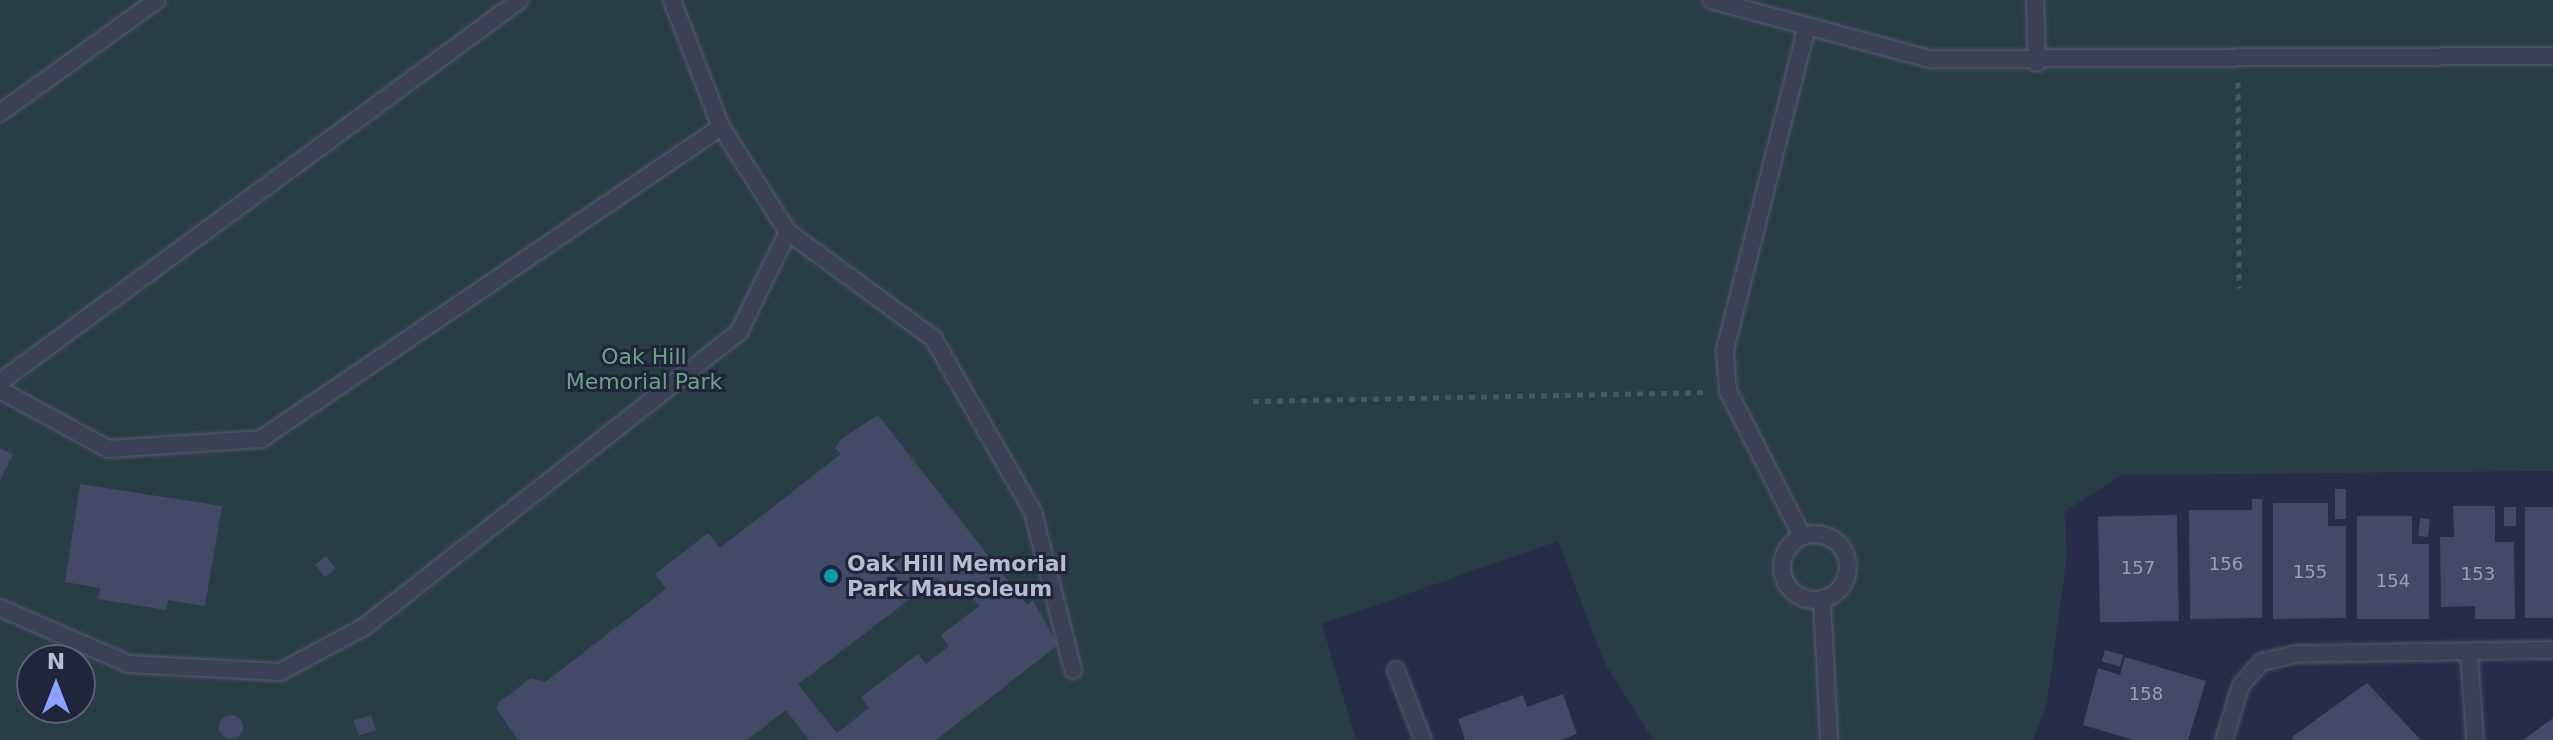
<!DOCTYPE html>
<style>
body{margin:0}
#map{position:relative;width:2553px;height:740px;overflow:hidden;background:#262d46;font-family:"DejaVu Sans",sans-serif}
div>[style]{position:absolute}
.green>*{inset:0;background:#283d46}
.building>*{inset:0;background:#424a66;transform-origin:0 0}
.round{border-radius:50%}
.path>*{height:5px;margin-top:-2.5px;transform-origin:0;background:repeating-linear-gradient(90deg,#465a62 0 6px,transparent 0 12px)}
.roads{filter:drop-shadow(0 0 2px #565b6f) drop-shadow(0 0 2px #565b6f)}
.lane>*{height:16px;margin:-8px;padding:0 8px;transform-origin:8px;border-radius:8px;background:#3b4055}
.lane>.ring{margin:-8px;padding:0;box-sizing:content-box;background:none;border:16px solid #3b4055;border-radius:50%}
.dots>*{width:22px;height:22px;translate:-50% -50%;box-sizing:border-box;border:4px solid #1f253a;border-radius:50%}
span{translate:-50% -50%;white-space:nowrap;text-align:center;line-height:1.15;-webkit-text-stroke:6px #1f253a;paint-order:stroke}
.number-label{font-size:18px;color:#9aa0b4}
.number-label span{-webkit-text-stroke-width:0}
.park-label{font-size:22px;color:#6ea084}
.poi-label{font-size:22px;color:#b8bcce;font-weight:700}
.left{translate:0 -50%;text-align:left}
.north{position:absolute;left:16px;top:644px;width:80px;height:80px;box-sizing:border-box;background:#1f253a;border:2px solid #5c6175;border-radius:50%;rotate:0deg;font-size:22px;font-weight:700;line-height:32px;text-align:center;color:#b8bcce}
.north::after{content:'';display:block;margin:auto;width:28px;height:36px;background:#8da2ff;clip-path:polygon(50% 0,100% 100%,50% 72%,0 100%)}
</style>
<div id="map">
<div class="green">
<div style="clip-path:polygon(evenodd,0 0,2553px 0,2553px 471px,2122px 475px,2065px 511px,2067px 556px,2047px 703px,2033px 740px,1653px 740px,1604px 662px,1558px 541px,1322px 624px,1356px 740px,0 740px,0 0,32px 660px,80px 660px,80px 708px,32px 708px,32px 660px)"></div>
</div>
<div class="building">
<div style="clip-path:polygon(evenodd,878px 415px,1027px 605px,1033px 600px,1058px 645px,936px 740px,809px 740px,786px 710px,747px 740px,518px 740px,496px 708px,499px 702px,531px 678px,545px 682px,666px 589px,655px 574px,708px 533px,720px 548px,841px 454px,835px 448px,841px 439px,878px 415px,938px 578px,945px 588px,957px 579px,979px 606px,941px 635px,949px 646px,926px 664px,918px 654px,861px 697px,869px 708px,837px 733px,798px 684px,938px 578px)"></div>
<div style="clip-path:polygon(0 448px,13px 454px,0 481px)"></div>
<div style="clip-path:polygon(80px 484px,222px 506px,205px 606px,168px 600px,166px 610px,98px 599px,100px 588px,65px 582px)"></div>
<div style="left:2335px;top:489px;width:11px;height:30px"></div>
<div style="clip-path:polygon(2252px 499px,2262px 499px,2262px 618px,2190px 619px,2189px 510px,2252px 510px)"></div>
<div style="clip-path:polygon(2273px 503px,2328px 503px,2328px 526px,2346px 526px,2346px 618px,2273px 619px)"></div>
<div style="clip-path:polygon(2453px 506px,2495px 506px,2495px 542px,2514px 542px,2515px 619px,2475px 619px,2475px 606px,2441px 607px,2440px 537px,2454px 537px)"></div>
<div style="left:2504px;top:507px;width:12px;height:19px"></div>
<div style="left:2525px;top:507px;width:28px;height:111px"></div>
<div style="left:2177px;top:515px;width:106px;height:79px;rotate:89deg"></div>
<div style="clip-path:polygon(2357px 516px,2412px 516px,2412px 544px,2429px 544px,2429px 619px,2357px 619px)"></div>
<div style="left:2420px;top:518px;width:10px;height:18px;rotate:6deg"></div>
<div style="left:326px;top:556px;width:16px;height:14px;rotate:52deg"></div>
<div style="left:2105px;top:650px;width:19px;height:12px;rotate:16deg"></div>
<div style="clip-path:polygon(2125px 657px,2206px 681px,2188px 740px,2133px 740px,2083px 725px,2098px 668px,2120px 675px)"></div>
<div style="clip-path:polygon(2367px 683px,2421px 740px,2294px 740px,2292px 737px)"></div>
<div style="clip-path:polygon(1563px 694px,1577px 734px,1561px 740px,1465px 740px,1458px 719px,1523px 695px,1527px 707px)"></div>
<div style="left:371px;top:715px;width:16px;height:18px;rotate:72deg"></div>
<div class="round" style="left:219px;top:715px;width:24px;height:24px"></div>
<div style="clip-path:polygon(2553px 718px,2553px 740px,2523px 740px)"></div>
</div>
<div class="path">
<div style="left:2238px;top:82px;width:206px;rotate:89.7deg"></div>
<div style="left:1253px;top:401px;width:450px;rotate:-1.1deg"></div>
</div>
<div class="roads">
<div class="lane">
<div style="left:672px;top:0;width:136px;rotate:68.9deg"></div>
<div style="left:721px;top:127px;width:125px;rotate:57.5deg"></div>
<div style="left:788px;top:232px;width:180px;rotate:36.2deg"></div>
<div style="left:933px;top:338px;width:201px;rotate:60.1deg"></div>
<div style="left:1033px;top:512px;width:163px;rotate:75.8deg"></div>
<div style="left:1711px;top:0;width:227px;rotate:15.1deg"></div>
<div style="left:1930px;top:59px;width:623px;rotate:-0.28deg"></div>
<div style="left:2035px;top:0;width:63px;rotate:88.2deg"></div>
<div style="left:0;top:113px;width:193px;rotate:-35.7deg"></div>
<div style="left:0;top:382px;width:645px;rotate:-36.3deg"></div>
<div style="left:0;top:390px;width:123px;rotate:28.6deg"></div>
<div style="left:108px;top:449px;width:153px;rotate:-3.7deg"></div>
<div style="left:261px;top:439px;width:556px;rotate:-34.15deg"></div>
<div class="ring" style="left:1782px;top:534px;width:50px;height:50px"></div>
<div style="left:1802px;top:536px;width:163px;rotate:-117deg"></div>
<div style="left:1728px;top:391px;width:41px;rotate:-94.2deg"></div>
<div style="left:1725px;top:350px;width:334px;rotate:-75.8deg"></div>
<div style="left:1822px;top:600px;width:140px;rotate:87.1deg"></div>
<div style="left:0;top:608px;width:141px;rotate:23.5deg"></div>
<div style="left:129px;top:664px;width:151px;rotate:3deg"></div>
<div style="left:280px;top:672px;width:95px;rotate:-28.2deg"></div>
<div style="left:364px;top:627px;width:477px;rotate:-38.2deg"></div>
<div style="left:739px;top:332px;width:111px;rotate:-63.9deg"></div>
<div style="left:2469px;top:652px;width:88px;rotate:86.1deg"></div>
<div style="left:1396px;top:670px;width:75px;rotate:68.9deg"></div>
<div style="left:2224px;top:740px;width:58px;rotate:-72.8deg"></div>
<div style="left:2241px;top:685px;width:31px;rotate:-48deg"></div>
<div style="left:2262px;top:662px;width:36px;rotate:-13deg"></div>
<div style="left:2297px;top:654px;width:256px;rotate:-0.9deg"></div>
</div>
</div>
<div class="dots">
<div style="left:831px;top:576px;background:#0f9aa8"></div>
</div>
<div class="number-label">
<span style="left:2226px;top:564px">156</span>
<span style="left:2138px;top:568px">157</span>
<span style="left:2310px;top:572px">155</span>
<span style="left:2478px;top:574px">153</span>
<span style="left:2393px;top:581px">154</span>
<span style="left:2146px;top:694px">158</span>
</div>
<div class="park-label">
<span style="left:644px;top:369px">Oak Hill<br>Memorial Park</span>
</div>
<div class="poi-label">
<span class="left" style="left:847px;top:576px">Oak Hill Memorial<br>Park Mausoleum</span>
</div>
<div class="north">N</div>
</div>
